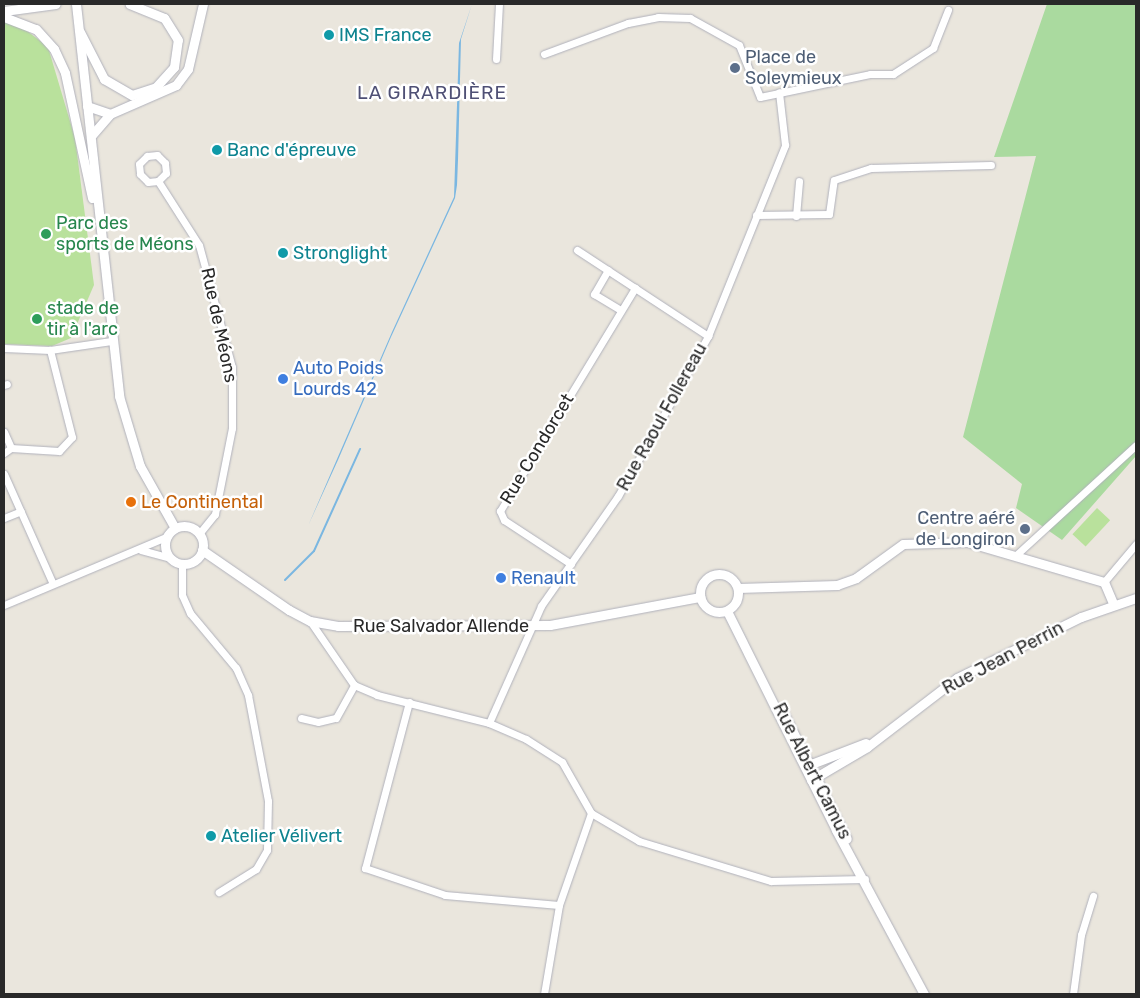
<!DOCTYPE html>
<meta charset="utf-8">
<style>
body{margin:0}
#map{position:relative;width:1140px;height:998px;overflow:hidden;background:#eae6dd;font-family:Rubik,sans-serif}
div>[style]{position:absolute}
.green>*{inset:0;background:#aada9f}
.pitch>*{inset:0;background:#b9e19c;transform-origin:0 0}
.water>*{inset:0;background:#7bb7e1}
.stream>*{height:2px;margin:-1px;padding:0 1px;transform-origin:1px;border-radius:1px;background:#7bb7e1}
.roads{filter:drop-shadow(0 0 1px #b0b1bb) drop-shadow(0 0 1px #b0b1bb)}
.minor>*{height:7px;margin:-3.5px;padding:0 3.5px;transform-origin:3.5px;border-radius:3.5px;background:#fff}
.tertiary>*{height:9px;margin:-4.5px;padding:0 4.5px;transform-origin:4.5px;border-radius:4.5px;background:#fff}
.tertiary>.ring{margin:-4.5px;padding:0;box-sizing:content-box;background:none;border:9px solid #fff;border-radius:50%}
.secondary>*{height:9px;margin:-4.5px;padding:0 4.5px;transform-origin:4.5px;border-radius:4.5px;background:#fff}
.dots>*{width:14px;height:14px;translate:-50% -50%;box-sizing:border-box;border:2px solid #fff;border-radius:50%}
span{translate:-50% -50%;white-space:nowrap;text-align:center;line-height:1.15;-webkit-text-stroke:5px #fff;paint-order:stroke}
.culture-label{font-size:18px;color:#0d838f}
.left{translate:0 -50%;text-align:left}
.service-label{font-size:18px;color:#4e5e75}
.right{translate:-100% -50%;text-align:right}
.leisure-label{font-size:18px;color:#27864d}
.street-label{font-size:18px;color:#292929}
.shop-label{font-size:18px;color:#366cbe}
.food-label{font-size:18px;color:#c56008}
.neighbourhood-label{font-size:19px;color:#4f5075;letter-spacing:1px}
.frame{position:absolute;inset:0;border:5px solid #292929;pointer-events:none}
</style>
<div id="map">
<div class="green">
<div style="clip-path:polygon(1047px 4px,1136px 4px,1136px 456px,1062px 540px,1016px 508px,1022px 484px,963px 437px,1036px 156px,994px 157px)"></div>
</div>
<div class="pitch">
<div style="clip-path:polygon(4px 21px,22px 27px,48px 47px,75px 138px,94px 285px,71px 338px,52px 346px,4px 344px)"></div>
<div style="left:1097px;top:508px;width:18px;height:36px;rotate:43deg"></div>
</div>
<div class="water">
<div style="clip-path:polygon(472px 4px,461px 39px,458px 160px,457px 185px,455px 198px,391px 337px,338px 460px,308px 526px,392px 332px,454px 197px,459px 43px)"></div>
</div>
<div class="stream">
<div style="left:285px;top:580px;width:41px;rotate:-45deg"></div>
<div style="left:314px;top:551px;width:112px;rotate:-65.7deg"></div>
</div>
<div class="roads">
<div class="minor">
<div style="left:544px;top:54px;width:90px;rotate:-20.3deg"></div>
<div style="left:628px;top:23px;width:31px;rotate:-11deg"></div>
<div style="left:658px;top:17px;width:32px;rotate:2deg"></div>
<div style="left:690px;top:18px;width:56px;rotate:28.9deg"></div>
<div style="left:739px;top:45px;width:56px;rotate:68deg"></div>
<div style="left:760px;top:97px;width:112px;rotate:-11.8deg"></div>
<div style="left:870px;top:74px;width:23px"></div>
<div style="left:893px;top:74px;width:48px;rotate:-33deg"></div>
<div style="left:933px;top:48px;width:41px;rotate:-68.5deg"></div>
<div style="left:496px;top:59px;width:55px;rotate:-86.9deg"></div>
<div style="left:158px;top:181px;width:11px;rotate:-45deg"></div>
<div style="left:166px;top:173px;width:10px;rotate:-96deg"></div>
<div style="left:165px;top:163px;width:11px;rotate:-135deg"></div>
<div style="left:157px;top:155px;width:10px;rotate:174deg"></div>
<div style="left:147px;top:156px;width:11px;rotate:135deg"></div>
<div style="left:139px;top:164px;width:10px;rotate:84deg"></div>
<div style="left:140px;top:174px;width:11px;rotate:45deg"></div>
<div style="left:148px;top:182px;width:10px;rotate:-6deg"></div>
<div style="left:158px;top:181px;width:76px;rotate:57.4deg"></div>
<div style="left:199px;top:245px;width:126px;rotate:74.9deg"></div>
<div style="left:232px;top:367px;width:61px;rotate:90deg"></div>
<div style="left:232px;top:428px;width:88px;rotate:101.2deg"></div>
<div style="left:215px;top:514px;width:26px;rotate:129deg"></div>
<div style="left:756px;top:215px;width:73px;rotate:-0.8deg"></div>
<div style="left:829px;top:214px;width:34px;rotate:-82deg"></div>
<div style="left:834px;top:180px;width:39px;rotate:-18deg"></div>
<div style="left:871px;top:168px;width:120px;rotate:-1.4deg"></div>
<div style="left:796px;top:216px;width:35px;rotate:-85deg"></div>
<div style="left:577px;top:250px;width:157px;rotate:33.3deg"></div>
<div style="left:608px;top:270px;width:28px;rotate:120deg"></div>
<div style="left:594px;top:294px;width:31px;rotate:31deg"></div>
<div style="left:4px;top:348px;width:46px;rotate:2.5deg"></div>
<div style="left:50px;top:350px;width:62px;rotate:-8.4deg"></div>
<div style="left:4px;top:385px;width:3px;rotate:-18deg"></div>
<div style="left:4px;top:432px;width:17px;rotate:66deg"></div>
<div style="left:4px;top:453px;width:9px;rotate:-36deg"></div>
<div style="left:11px;top:448px;width:48px;rotate:3.6deg"></div>
<div style="left:59px;top:451px;width:19px;rotate:-47deg"></div>
<div style="left:72px;top:437px;width:90px;rotate:-104.2deg"></div>
<div style="left:4px;top:474px;width:120px;rotate:66deg"></div>
<div style="left:4px;top:518px;width:18px;rotate:-22deg"></div>
<div style="left:141px;top:550px;width:30px;rotate:15deg"></div>
<div style="left:1015px;top:556px;width:164px;rotate:-42.5deg"></div>
<div style="left:182px;top:564px;width:31px;rotate:90deg"></div>
<div style="left:182px;top:595px;width:20px;rotate:66deg"></div>
<div style="left:190px;top:613px;width:72px;rotate:50.1deg"></div>
<div style="left:236px;top:668px;width:30px;rotate:66deg"></div>
<div style="left:248px;top:695px;width:108px;rotate:79.3deg"></div>
<div style="left:268px;top:801px;width:49px;rotate:91.2deg"></div>
<div style="left:267px;top:850px;width:22px;rotate:120deg"></div>
<div style="left:256px;top:869px;width:44px;rotate:148.1deg"></div>
<div style="left:571px;top:564px;width:80px;rotate:-146.7deg"></div>
<div style="left:504px;top:520px;width:10px;rotate:-114deg"></div>
<div style="left:500px;top:511px;width:261px;rotate:-58.8deg"></div>
<div style="left:1104px;top:582px;width:50px;rotate:-49.9deg"></div>
<div style="left:4px;top:605px;width:176px;rotate:-22.8deg"></div>
<div style="left:310px;top:621px;width:78px;rotate:55.5deg"></div>
<div style="left:354px;top:685px;width:25px;rotate:23deg"></div>
<div style="left:377px;top:695px;width:115px;rotate:14deg"></div>
<div style="left:489px;top:723px;width:40px;rotate:23.4deg"></div>
<div style="left:526px;top:739px;width:43px;rotate:32.6deg"></div>
<div style="left:562px;top:762px;width:59px;rotate:60.4deg"></div>
<div style="left:591px;top:813px;width:56px;rotate:30.3deg"></div>
<div style="left:639px;top:841px;width:138px;rotate:16.9deg"></div>
<div style="left:771px;top:881px;width:94px;rotate:-1.2deg"></div>
<div style="left:409px;top:702px;width:172px;rotate:104.8deg"></div>
<div style="left:365px;top:868px;width:84px;rotate:18.6deg"></div>
<div style="left:445px;top:895px;width:114px;rotate:5deg"></div>
<div style="left:301px;top:718px;width:17px;rotate:13deg"></div>
<div style="left:318px;top:722px;width:18px;rotate:-13deg"></div>
<div style="left:336px;top:718px;width:38px;rotate:-61deg"></div>
<div style="left:489px;top:723px;width:128px;rotate:-66deg"></div>
<div style="left:541px;top:606px;width:134px;rotate:-55deg"></div>
<div style="left:618px;top:496px;width:184px;rotate:-60.6deg"></div>
<div style="left:708px;top:336px;width:206px;rotate:-68deg"></div>
<div style="left:785px;top:145px;width:53px;rotate:-96.5deg"></div>
<div style="left:544px;top:994px;width:90px;rotate:-80.4deg"></div>
<div style="left:559px;top:905px;width:97px;rotate:-70.8deg"></div>
<div style="left:1073px;top:994px;width:60px;rotate:-82.3deg"></div>
<div style="left:1081px;top:935px;width:41px;rotate:-72.9deg"></div>
</div>
<div class="tertiary">
<div style="left:76px;top:4px;width:394px;rotate:83.7deg"></div>
<div style="left:119px;top:396px;width:73px;rotate:73.3deg"></div>
<div style="left:140px;top:466px;width:71px;rotate:60.6deg"></div>
<div style="left:4px;top:17px;width:34px;rotate:21deg"></div>
<div style="left:36px;top:29px;width:27px;rotate:48deg"></div>
<div style="left:54px;top:49px;width:26px;rotate:65deg"></div>
<div style="left:65px;top:73px;width:128px;rotate:77.8deg"></div>
<div style="left:80px;top:32px;width:53px;rotate:62.9deg"></div>
<div style="left:104px;top:79px;width:32px;rotate:30deg"></div>
<div style="left:132px;top:95px;width:25px;rotate:-18deg"></div>
<div style="left:156px;top:87px;width:27px;rotate:-48deg"></div>
<div style="left:174px;top:67px;width:27px;rotate:-82deg"></div>
<div style="left:178px;top:40px;width:26px;rotate:-122deg"></div>
<div style="left:164px;top:18px;width:37px;rotate:-158deg"></div>
<div style="left:87px;top:106px;width:24px;rotate:19deg"></div>
<div style="left:110px;top:114px;width:72px;rotate:-23.7deg"></div>
<div style="left:176px;top:85px;width:20px;rotate:-53deg"></div>
<div style="left:188px;top:69px;width:67px;rotate:-77deg"></div>
<div style="left:91px;top:136px;width:29px;rotate:-49deg"></div>
<div class="ring" style="left:165px;top:526px;width:29px;height:29px"></div>
<div style="left:202px;top:550px;width:106px;rotate:34.6deg"></div>
<div style="left:289px;top:610px;width:24px;rotate:28deg"></div>
<div style="left:310px;top:621px;width:28px;rotate:10deg"></div>
<div style="left:338px;top:626px;width:212px;rotate:-0.3deg"></div>
<div style="left:550px;top:625px;width:153px;rotate:-10.6deg"></div>
<div class="ring" style="left:700px;top:574px;width:29px;height:29px"></div>
<div style="left:738px;top:588px;width:99px;rotate:-1.7deg"></div>
<div style="left:837px;top:585px;width:20px;rotate:-20deg"></div>
<div style="left:856px;top:578px;width:58px;rotate:-35.9deg"></div>
<div style="left:903px;top:544px;width:64px;rotate:-1.8deg"></div>
<div style="left:967px;top:542px;width:143px;rotate:16.3deg"></div>
<div style="left:1104px;top:582px;width:25px;rotate:67deg"></div>
<div style="left:727px;top:611px;width:245px;rotate:63.5deg"></div>
<div style="left:836px;top:830px;width:186px;rotate:61.8deg"></div>
<div style="left:782px;top:710px;width:144px;rotate:63.3deg"></div>
<div style="left:806px;top:766px;width:64px;rotate:-21deg"></div>
<div style="left:811px;top:780px;width:65px;rotate:-30.5deg"></div>
<div style="left:867px;top:747px;width:113px;rotate:-37.5deg"></div>
<div style="left:957px;top:678px;width:138px;rotate:-26.2deg"></div>
<div style="left:1081px;top:617px;width:58px;rotate:-19.1deg"></div>
</div>
<div class="secondary">
<div style="left:4px;top:11px;width:52px;rotate:-7.7deg"></div>
</div>
</div>
<div class="dots">
<div style="left:329px;top:35px;background:#0f9aa8"></div>
<div style="left:735px;top:68px;background:#5c6f8a"></div>
<div style="left:217px;top:150px;background:#0f9aa8"></div>
<div style="left:46px;top:234px;background:#2e9e5b"></div>
<div style="left:283px;top:253px;background:#0f9aa8"></div>
<div style="left:37px;top:319px;background:#2e9e5b"></div>
<div style="left:283px;top:379px;background:#3f7fe0"></div>
<div style="left:131px;top:502px;background:#e8710a"></div>
<div style="left:1025px;top:529px;background:#5c6f8a"></div>
<div style="left:501px;top:578px;background:#3f7fe0"></div>
<div style="left:211px;top:836px;background:#0f9aa8"></div>
</div>
<div class="culture-label">
<span class="left" style="left:339px;top:35px">IMS France</span>
<span class="left" style="left:227px;top:150px">Banc d'épreuve</span>
<span class="left" style="left:293px;top:253px">Stronglight</span>
<span class="left" style="left:221px;top:836px">Atelier Vélivert</span>
</div>
<div class="service-label">
<span class="left" style="left:745px;top:68px">Place de<br>Soleymieux</span>
<span class="right" style="left:1015px;top:529px">Centre aéré<br>de Longiron</span>
</div>
<div class="leisure-label">
<span class="left" style="left:56px;top:234px">Parc des<br>sports de Méons</span>
<span class="left" style="left:47px;top:319px">stade de<br>tir à l'arc</span>
</div>
<div class="street-label">
<span style="left:219px;top:325px;rotate:78deg">Rue de Méons</span>
<span style="left:662px;top:417px;rotate:-61deg">Rue Raoul Follereau</span>
<span style="left:537px;top:449px;rotate:-59deg">Rue Condorcet</span>
<span style="left:441px;top:626px">Rue Salvador Allende</span>
<span style="left:1003px;top:658px;rotate:-28deg">Rue Jean Perrin</span>
<span style="left:812px;top:771px;rotate:63deg">Rue Albert Camus</span>
</div>
<div class="shop-label">
<span class="left" style="left:293px;top:379px">Auto Poids<br>Lourds 42</span>
<span class="left" style="left:511px;top:578px">Renault</span>
</div>
<div class="food-label">
<span class="left" style="left:141px;top:502px">Le Continental</span>
</div>
<div class="neighbourhood-label">
<span style="left:432px;top:93px">LA GIRARDIÈRE</span>
</div>
<div class="frame"></div>
</div>
